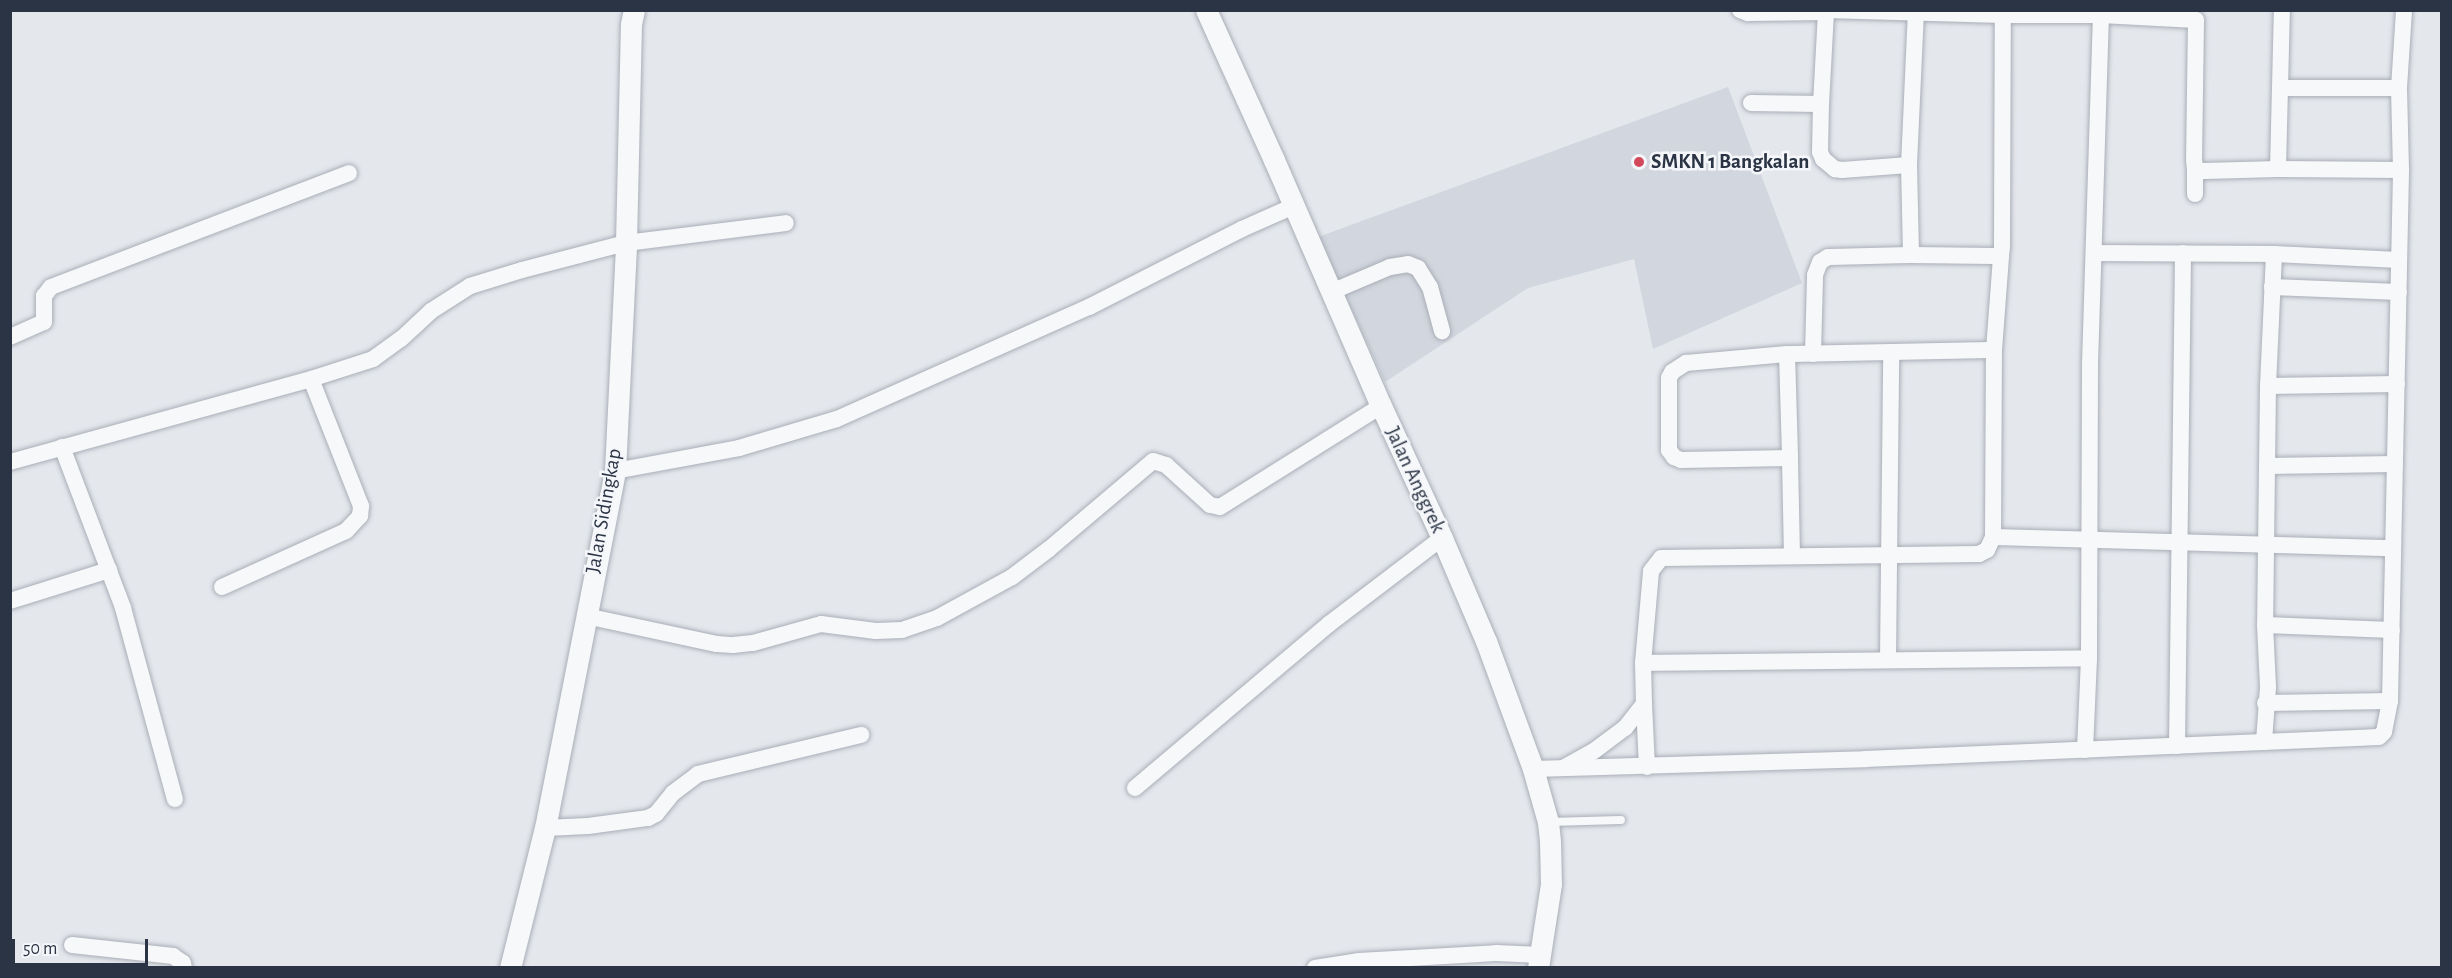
<!DOCTYPE html>
<style>
body{margin:0}
#map{position:relative;width:2452px;height:978px;overflow:hidden;background:#e4e7ec;font-family:"Alegreya Sans",sans-serif}
div>[style]{position:absolute}
.built>*{inset:0;background:#d2d6de}
.roads{filter:drop-shadow(0 0 2px #a9aeb7) drop-shadow(0 0 2px #a9aeb7)}
.service>*{height:8px;margin:-4px;padding:0 4px;transform-origin:4px;border-radius:4px;background:#f7f8fa}
.minor>*{height:16px;margin:-8px;padding:0 8px;transform-origin:8px;border-radius:8px;background:#f7f8fa}
.tertiary>*{height:21px;margin:-10.5px;padding:0 10.5px;transform-origin:10.5px;border-radius:10.5px;background:#f7f8fa}
.dots>*{width:16px;height:16px;translate:-50% -50%;box-sizing:border-box;border:3px solid #f4f6f9;border-radius:50%}
span{translate:-50% -50%;white-space:nowrap;text-align:center;line-height:1.15;-webkit-text-stroke:5px #f4f6f9;paint-order:stroke}
.poi-label{font-size:21px;color:#2b3445;font-weight:700}
.left{translate:0 -50%;text-align:left}
.street-label{font-size:21px;color:#2b3445}
.frame{position:absolute;inset:0;border:12px solid #2b3445;pointer-events:none}
.scale{position:absolute;left:12px;top:939px;width:136px;height:27px;box-sizing:border-box;border:3px solid #2b3445;border-top:0;padding-left:8px;font-size:18px;line-height:21px;white-space:nowrap;color:#2b3445;-webkit-text-stroke:4px #f4f6f9;paint-order:stroke}
</style>
<div id="map">
<div class="built">
<div style="clip-path:polygon(1728px 87px,1802px 283px,1653px 349px,1634px 259px,1528px 288px,1385px 382px,1318px 237px)"></div>
</div>
<div class="roads">
<div class="service">
<div style="left:1549px;top:822px;width:72px;rotate:-1.6deg"></div>
</div>
<div class="minor">
<div style="left:1740px;top:10px;width:9px;rotate:21deg"></div>
<div style="left:1748px;top:13px;width:78px;rotate:-0.7deg"></div>
<div style="left:1826px;top:12px;width:92px;rotate:93.1deg"></div>
<div style="left:1821px;top:104px;width:48px;rotate:91.2deg"></div>
<div style="left:1820px;top:152px;width:8px;rotate:67deg"></div>
<div style="left:1823px;top:159px;width:16px;rotate:40deg"></div>
<div style="left:1835px;top:169px;width:7px;rotate:8deg"></div>
<div style="left:1842px;top:170px;width:67px;rotate:-4.3deg"></div>
<div style="left:1909px;top:165px;width:90px;rotate:88.7deg"></div>
<div style="left:1911px;top:255px;width:83px;rotate:0.7deg"></div>
<div style="left:1994px;top:256px;width:7px"></div>
<div style="left:2001px;top:256px;width:10px;rotate:-84deg"></div>
<div style="left:2002px;top:246px;width:231px;rotate:-89.8deg"></div>
<div style="left:2003px;top:15px;width:98px"></div>
<div style="left:2101px;top:15px;width:95px;rotate:3deg"></div>
<div style="left:2196px;top:20px;width:139px;rotate:90.8deg"></div>
<div style="left:2194px;top:159px;width:11px;rotate:85deg"></div>
<div style="left:2195px;top:170px;width:9px;rotate:6deg"></div>
<div style="left:2204px;top:171px;width:74px;rotate:-1.5deg"></div>
<div style="left:2278px;top:169px;width:159px;rotate:-88.6deg"></div>
<div style="left:1826px;top:10px;width:177px;rotate:1.6deg"></div>
<div style="left:2003px;top:15px;width:5px;rotate:-90deg"></div>
<div style="left:2281px;top:88px;width:118px"></div>
<div style="left:1751px;top:103px;width:70px;rotate:0.8deg"></div>
<div style="left:1909px;top:165px;width:155px;rotate:-87.4deg"></div>
<div style="left:2278px;top:169px;width:123px;rotate:0.5deg"></div>
<div style="left:2195px;top:170px;width:24px;rotate:90deg"></div>
<div style="left:2094px;top:253px;width:180px;rotate:0.3deg"></div>
<div style="left:2274px;top:254px;width:132px;rotate:92.6deg"></div>
<div style="left:2268px;top:386px;width:239px;rotate:90.7deg"></div>
<div style="left:2265px;top:625px;width:62px;rotate:87.2deg"></div>
<div style="left:2268px;top:687px;width:55px;rotate:94.2deg"></div>
<div style="left:2274px;top:254px;width:125px;rotate:2.7deg"></div>
<div style="left:2272px;top:287px;width:127px;rotate:2.3deg"></div>
<div style="left:1331px;top:292px;width:64px;rotate:-23deg"></div>
<div style="left:1390px;top:267px;width:18px;rotate:-9deg"></div>
<div style="left:1408px;top:264px;width:11px;rotate:22deg"></div>
<div style="left:1418px;top:268px;width:22px;rotate:58deg"></div>
<div style="left:1430px;top:287px;width:46px;rotate:74.7deg"></div>
<div style="left:10px;top:337px;width:37px;rotate:-24deg"></div>
<div style="left:44px;top:322px;width:26px;rotate:-90deg"></div>
<div style="left:44px;top:296px;width:11px;rotate:-52deg"></div>
<div style="left:51px;top:287px;width:319px;rotate:-20.9deg"></div>
<div style="left:1787px;top:354px;width:104px;rotate:88.3deg"></div>
<div style="left:1813px;top:354px;width:79px;rotate:-88.5deg"></div>
<div style="left:1815px;top:275px;width:14px;rotate:-69deg"></div>
<div style="left:1820px;top:262px;width:9px;rotate:-32deg"></div>
<div style="left:1828px;top:257px;width:83px;rotate:-1.4deg"></div>
<div style="left:2268px;top:386px;width:129px;rotate:-0.9deg"></div>
<div style="left:62px;top:447px;width:172px;rotate:69.2deg"></div>
<div style="left:123px;top:608px;width:198px;rotate:74.8deg"></div>
<div style="left:10px;top:462px;width:312px;rotate:-15.4deg"></div>
<div style="left:311px;top:379px;width:65px;rotate:-17.9deg"></div>
<div style="left:373px;top:359px;width:34px;rotate:-36deg"></div>
<div style="left:401px;top:339px;width:41px;rotate:-43deg"></div>
<div style="left:431px;top:311px;width:46px;rotate:-32.7deg"></div>
<div style="left:470px;top:286px;width:54px;rotate:-17.1deg"></div>
<div style="left:522px;top:270px;width:107px;rotate:-14.6deg"></div>
<div style="left:626px;top:243px;width:161px;rotate:-7.1deg"></div>
<div style="left:2267px;top:466px;width:128px;rotate:-0.9deg"></div>
<div style="left:615px;top:471px;width:126px;rotate:-10.5deg"></div>
<div style="left:739px;top:448px;width:102px;rotate:-16.5deg"></div>
<div style="left:837px;top:419px;width:276px;rotate:-24deg"></div>
<div style="left:1089px;top:307px;width:172px;rotate:-27deg"></div>
<div style="left:1242px;top:229px;width:57px;rotate:-23.9deg"></div>
<div style="left:1993px;top:537px;width:400px;rotate:1.6deg"></div>
<div style="left:1792px;top:556px;width:98px;rotate:-91.2deg"></div>
<div style="left:1790px;top:458px;width:109px;rotate:178.9deg"></div>
<div style="left:1681px;top:460px;width:8px;rotate:-157deg"></div>
<div style="left:1674px;top:457px;width:9px;rotate:-126deg"></div>
<div style="left:1669px;top:450px;width:72px;rotate:-90deg"></div>
<div style="left:1669px;top:378px;width:7px;rotate:-63deg"></div>
<div style="left:1672px;top:372px;width:17px;rotate:-33deg"></div>
<div style="left:1686px;top:363px;width:101px;rotate:-5.1deg"></div>
<div style="left:1787px;top:354px;width:207px;rotate:-1.1deg"></div>
<div style="left:222px;top:587px;width:136px;rotate:-24.3deg"></div>
<div style="left:346px;top:531px;width:21px;rotate:-47deg"></div>
<div style="left:360px;top:516px;width:10px;rotate:-84deg"></div>
<div style="left:361px;top:506px;width:136px;rotate:-111.5deg"></div>
<div style="left:10px;top:601px;width:104px;rotate:-17.4deg"></div>
<div style="left:586px;top:616px;width:134px;rotate:12.1deg"></div>
<div style="left:717px;top:644px;width:16px;rotate:4deg"></div>
<div style="left:733px;top:645px;width:20px;rotate:-6deg"></div>
<div style="left:753px;top:643px;width:71px;rotate:-15.6deg"></div>
<div style="left:821px;top:624px;width:55px;rotate:7.3deg"></div>
<div style="left:876px;top:631px;width:26px;rotate:-2deg"></div>
<div style="left:902px;top:630px;width:37px;rotate:-19deg"></div>
<div style="left:937px;top:618px;width:85px;rotate:-28.7deg"></div>
<div style="left:1012px;top:577px;width:46px;rotate:-37.1deg"></div>
<div style="left:1049px;top:549px;width:136px;rotate:-40.2deg"></div>
<div style="left:1153px;top:461px;width:14px;rotate:17deg"></div>
<div style="left:1166px;top:465px;width:59px;rotate:42.3deg"></div>
<div style="left:1210px;top:505px;width:10px;rotate:11deg"></div>
<div style="left:1220px;top:507px;width:190px;rotate:-32.1deg"></div>
<div style="left:2265px;top:625px;width:127px;rotate:2.3deg"></div>
<div style="left:1888px;top:660px;width:308px;rotate:-89.4deg"></div>
<div style="left:1643px;top:663px;width:92px;rotate:-85deg"></div>
<div style="left:1651px;top:571px;width:16px;rotate:-52deg"></div>
<div style="left:1661px;top:558px;width:318px;rotate:-0.7deg"></div>
<div style="left:1979px;top:554px;width:9px;rotate:-27deg"></div>
<div style="left:1987px;top:550px;width:14px;rotate:-65deg"></div>
<div style="left:1993px;top:537px;width:187px;rotate:-89.7deg"></div>
<div style="left:1994px;top:350px;width:94px;rotate:-85.7deg"></div>
<div style="left:2265px;top:703px;width:125px;rotate:-0.9deg"></div>
<div style="left:1644px;top:704px;width:63px;rotate:87.3deg"></div>
<div style="left:2177px;top:746px;width:493px;rotate:-89.3deg"></div>
<div style="left:2085px;top:750px;width:92px;rotate:-87.5deg"></div>
<div style="left:1563px;top:768px;width:35px;rotate:-29deg"></div>
<div style="left:1594px;top:751px;width:39px;rotate:-37deg"></div>
<div style="left:1625px;top:728px;width:31px;rotate:-52deg"></div>
<div style="left:1644px;top:704px;width:41px;rotate:-91.4deg"></div>
<div style="left:1643px;top:663px;width:446px;rotate:-0.6deg"></div>
<div style="left:2089px;top:658px;width:294px;rotate:-89.8deg"></div>
<div style="left:2090px;top:364px;width:354px;rotate:-88.2deg"></div>
<div style="left:1533px;top:769px;width:332px;rotate:-1.7deg"></div>
<div style="left:1865px;top:759px;width:514px;rotate:-2.45deg"></div>
<div style="left:2379px;top:737px;width:7px;rotate:-45deg"></div>
<div style="left:2384px;top:732px;width:32px;rotate:-79deg"></div>
<div style="left:2390px;top:701px;width:531px;rotate:-88.81deg"></div>
<div style="left:2401px;top:170px;width:82px;rotate:-91.4deg"></div>
<div style="left:2399px;top:88px;width:78px;rotate:-86.3deg"></div>
<div style="left:1135px;top:788px;width:254px;rotate:-40.2deg"></div>
<div style="left:1329px;top:624px;width:142px;rotate:-37.3deg"></div>
<div style="left:545px;top:828px;width:43px;rotate:-2.7deg"></div>
<div style="left:588px;top:826px;width:61px;rotate:-7.6deg"></div>
<div style="left:648px;top:818px;width:9px;rotate:-27deg"></div>
<div style="left:656px;top:814px;width:27px;rotate:-51deg"></div>
<div style="left:673px;top:793px;width:31px;rotate:-37deg"></div>
<div style="left:698px;top:774px;width:168px;rotate:-13.5deg"></div>
<div style="left:72px;top:945px;width:102px;rotate:6.2deg"></div>
<div style="left:173px;top:956px;width:12px;rotate:35deg"></div>
<div style="left:183px;top:963px;width:5px;rotate:79deg"></div>
<div style="left:1315px;top:968px;width:45px;rotate:-9deg"></div>
<div style="left:1359px;top:961px;width:137px;rotate:-3.3deg"></div>
<div style="left:1496px;top:953px;width:45px;rotate:2.5deg"></div>
</div>
<div class="tertiary">
<div style="left:1206px;top:10px;width:165px;rotate:65.6deg"></div>
<div style="left:1274px;top:160px;width:268px;rotate:66.5deg"></div>
<div style="left:1381px;top:406px;width:145px;rotate:65.2deg"></div>
<div style="left:1442px;top:538px;width:112px;rotate:66.9deg"></div>
<div style="left:1486px;top:641px;width:136px;rotate:69.8deg"></div>
<div style="left:1533px;top:769px;width:55px;rotate:74.2deg"></div>
<div style="left:1548px;top:822px;width:19px;rotate:84deg"></div>
<div style="left:1550px;top:841px;width:43px;rotate:88.7deg"></div>
<div style="left:1551px;top:884px;width:85px;rotate:98.8deg"></div>
<div style="left:510px;top:968px;width:144px;rotate:-76deg"></div>
<div style="left:545px;top:828px;width:364px;rotate:-78.9deg"></div>
<div style="left:615px;top:471px;width:228px;rotate:-87.2deg"></div>
<div style="left:626px;top:243px;width:219px;rotate:-88.7deg"></div>
<div style="left:631px;top:24px;width:14px;rotate:-78deg"></div>
</div>
</div>
<div class="dots">
<div style="left:1639px;top:162px;background:#d1495b"></div>
</div>
<div class="poi-label">
<span class="left" style="left:1651px;top:162px">SMKN 1 Bangkalan</span>
</div>
<div class="street-label">
<span style="left:1415px;top:480px;rotate:65deg">Jalan Anggrek</span>
<span style="left:604px;top:511px;rotate:-80deg">Jalan Sidingkap</span>
</div>
<div class="frame"></div>
<div class="scale">50 m</div>
</div>
